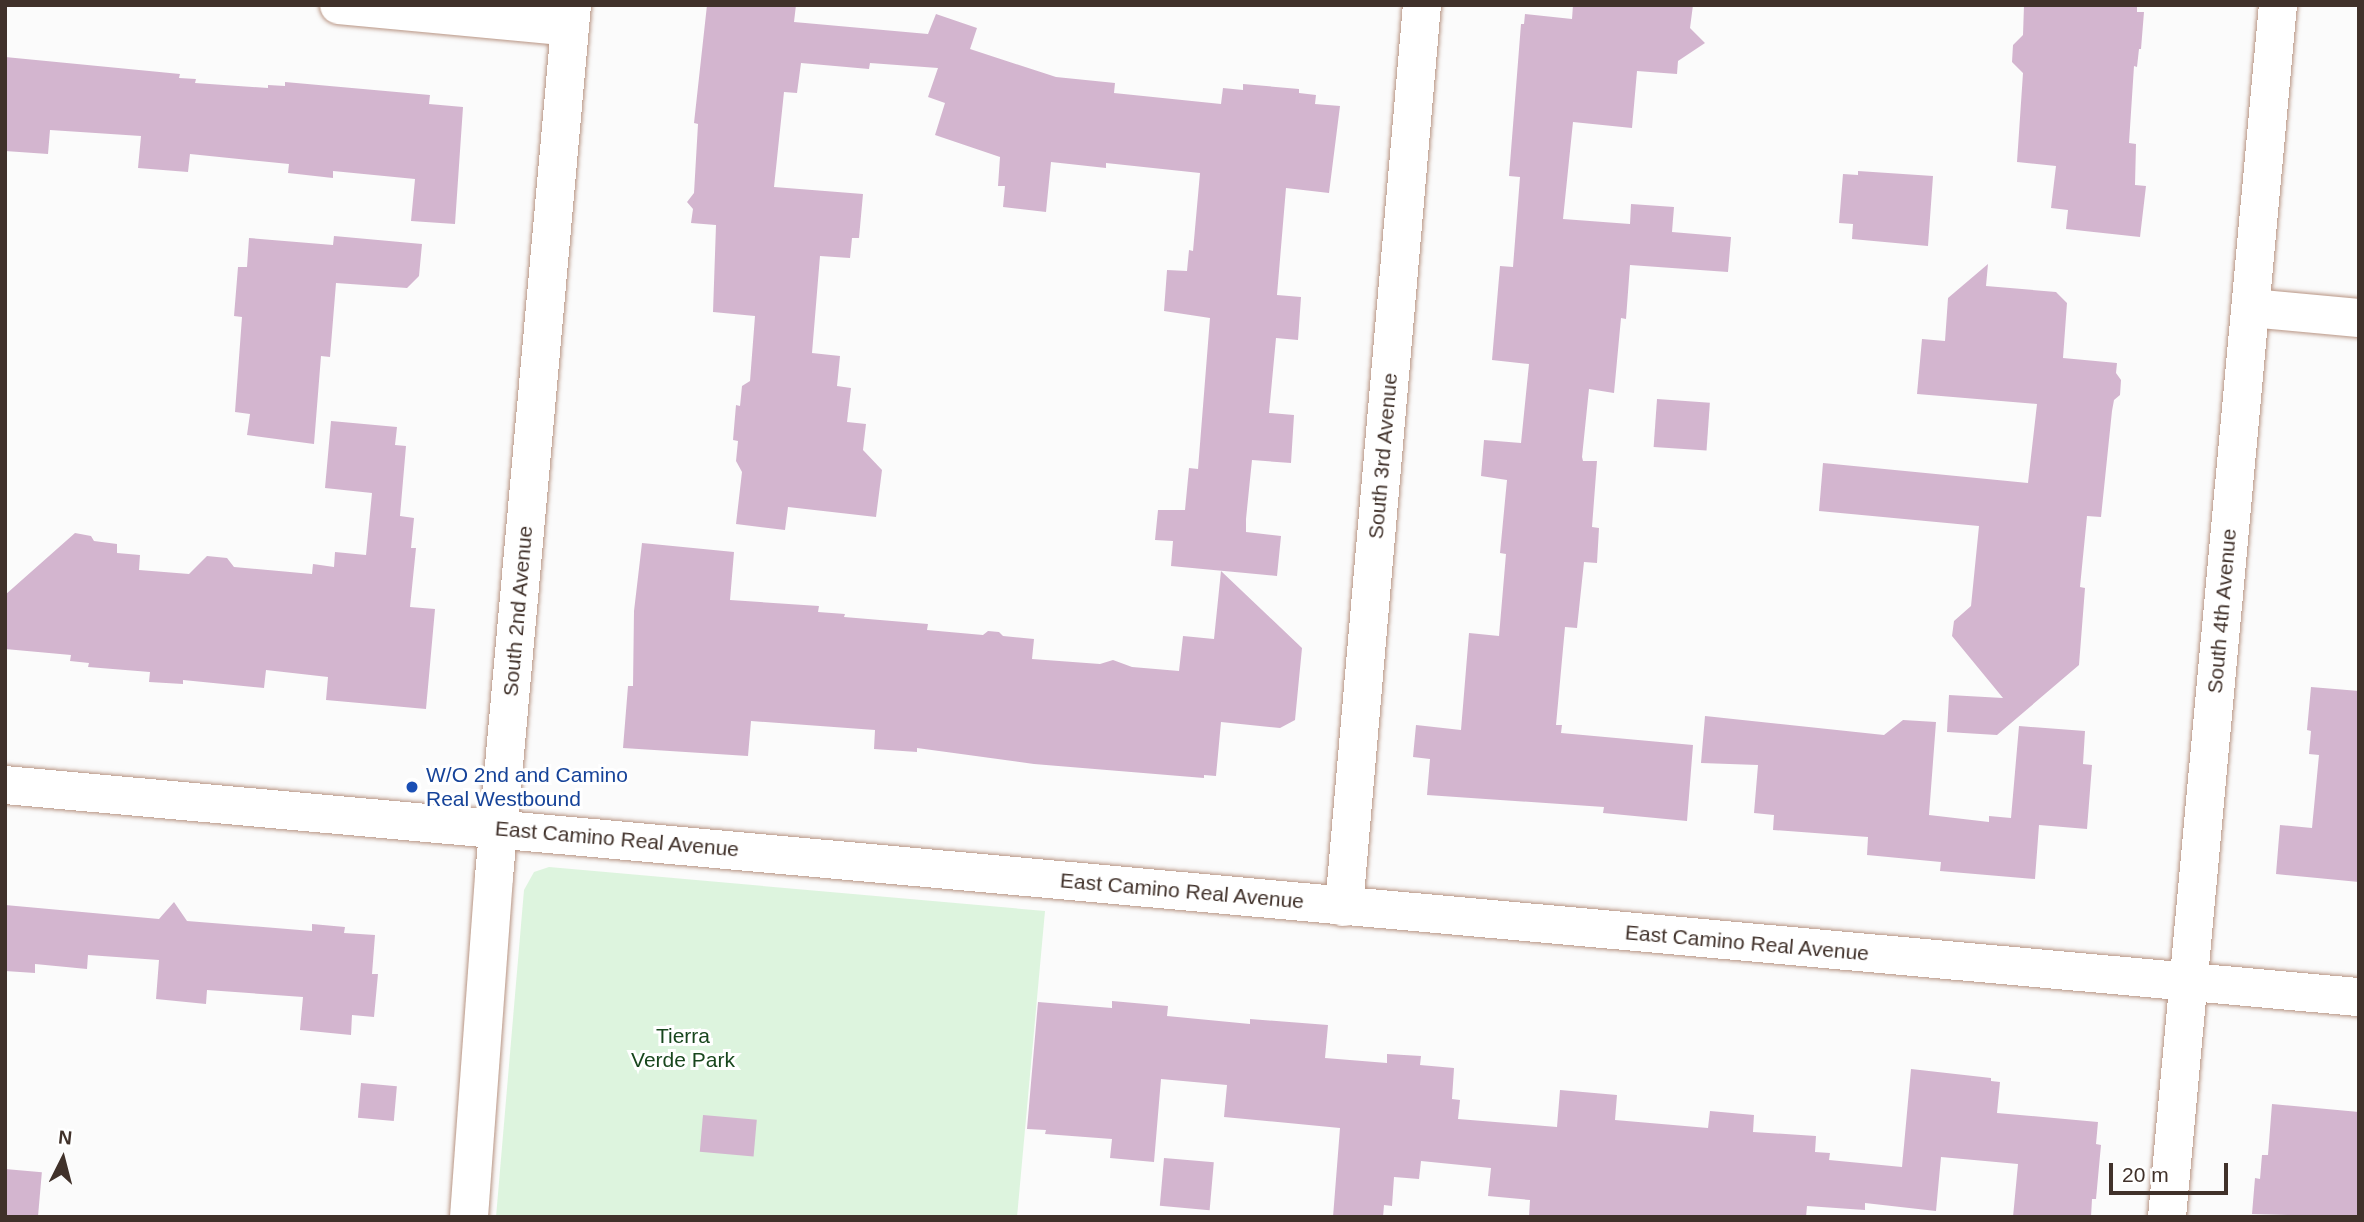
<!DOCTYPE html>
<style>
body{margin:0}
#map{position:relative;width:2364px;height:1222px;overflow:hidden;background:#fbfbfb;font-family:Helvetica,sans-serif}
div>[style]{position:absolute}
.green>*{inset:0;background:#ddf4de}
.building>*{inset:0;background:#d3b5cf;transform-origin:0 0}
.roads{filter:drop-shadow(0 0 2px #b89584) drop-shadow(0 0 2px #b89584)}
.minor>*{height:38px;margin:-19px;padding:0 19px;transform-origin:19px;border-radius:19px;background:#fff}
.dots>*{width:19px;height:19px;translate:-50% -50%;box-sizing:border-box;border:4px solid #fff;border-radius:50%}
span{translate:-50% -50%;white-space:nowrap;text-align:center;line-height:1.15;-webkit-text-stroke:6px #fff;paint-order:stroke}
.street-label{font-size:21px;color:#40312a}
.transit-label{font-size:21px;color:#164399}
.left{translate:0 -50%;text-align:left}
.park-label{font-size:21px;color:#18461d}
.frame{position:absolute;inset:0;border:7px solid #40312a;pointer-events:none}
.north{position:absolute;left:28px;top:1124px;width:70px;height:70px;-webkit-text-stroke:5px #fff;paint-order:stroke;rotate:6deg;font-size:19px;font-weight:700;line-height:28px;text-align:center;color:#40312a}
.north::after{content:'';display:block;margin:auto;width:24px;height:32px;background:#40312a;clip-path:polygon(50% 0,100% 100%,50% 72%,0 100%)}
.scale{position:absolute;left:2109px;top:1163px;width:119px;height:32px;box-sizing:border-box;border:4px solid #40312a;border-top:0;padding-left:9px;font-size:21px;line-height:24px;white-space:nowrap;color:#40312a;-webkit-text-stroke:5px #fff;paint-order:stroke}
</style>
<div id="map">
<div class="green">
<div style="clip-path:polygon(549px 867px,1045px 911px,1017px 1217px,496px 1217px,524px 890px,534px 872px)"></div>
</div>
<div class="building">
<div style="clip-path:polygon(707px 5px,796px 5px,794px 22px,928px 34px,936px 14px,977px 28px,970px 49px,1056px 77px,1115px 83px,1114px 93px,1221px 104px,1223px 88px,1243px 90px,1243px 84px,1299px 89px,1299px 93px,1316px 95px,1315px 104px,1340px 106px,1329px 193px,1286px 188px,1277px 295px,1301px 297px,1298px 340px,1276px 338px,1269px 413px,1294px 415px,1291px 463px,1252px 460px,1246px 519px,1246px 532px,1281px 536px,1277px 576px,1171px 566px,1173px 541px,1155px 540px,1158px 510px,1185px 510px,1189px 468px,1198px 469px,1210px 318px,1164px 311px,1167px 270px,1187px 271px,1189px 250px,1193px 251px,1200px 173px,1106px 163px,1106px 168px,1051px 162px,1046px 212px,1003px 207px,1005px 186px,998px 186px,1000px 157px,935px 135px,945px 103px,928px 97px,938px 68px,870px 63px,869px 69px,801px 63px,797px 93px,784px 92px,774px 187px,863px 194px,859px 238px,852px 238px,850px 258px,820px 256px,812px 353px,840px 356px,837px 386px,851px 388px,847px 422px,866px 424px,863px 450px,882px 470px,876px 517px,788px 507px,785px 530px,736px 524px,742px 472px,736px 461px,738px 441px,733px 440px,736px 405px,740px 406px,742px 386px,750px 381px,755px 316px,713px 312px,716px 225px,691px 223px,693px 209px,687px 202px,694px 193px,698px 124px,694px 123px)"></div>
<div style="clip-path:polygon(1573px 5px,1693px 5px,1690px 28px,1705px 43px,1678px 61px,1677px 74px,1637px 71px,1632px 128px,1573px 122px,1563px 219px,1630px 224px,1631px 204px,1674px 207px,1672px 232px,1731px 237px,1728px 272px,1630px 265px,1626px 319px,1621px 318px,1614px 393px,1589px 389px,1582px 457px,1583px 461px,1597px 461px,1592px 527px,1599px 528px,1597px 563px,1584px 562px,1577px 628px,1565px 627px,1556px 725px,1562px 725px,1561px 733px,1693px 745px,1687px 821px,1603px 813px,1604px 807px,1427px 795px,1430px 759px,1413px 757px,1416px 725px,1461px 730px,1469px 633px,1499px 636px,1506px 554px,1500px 553px,1507px 480px,1481px 476px,1484px 440px,1521px 443px,1529px 364px,1492px 360px,1500px 266px,1513px 267px,1520px 177px,1509px 176px,1521px 24px,1524px 24px,1525px 14px,1572px 19px)"></div>
<div style="clip-path:polygon(2024px 5px,2137px 5px,2137px 12px,2144px 12px,2141px 49px,2139px 49px,2137px 67px,2134px 66px,2129px 143px,2136px 144px,2135px 185px,2146px 186px,2140px 237px,2066px 229px,2068px 210px,2051px 208px,2056px 166px,2017px 162px,2023px 73px,2012px 62px,2013px 45px,2023px 35px)"></div>
<div style="clip-path:polygon(5px 57px,180px 74px,179px 78px,196px 79px,195px 83px,268px 88px,268px 85px,285px 86px,285px 82px,430px 95px,429px 104px,463px 107px,455px 224px,411px 221px,415px 179px,333px 171px,333px 178px,288px 173px,289px 164px,190px 154px,188px 172px,138px 168px,141px 136px,50px 130px,48px 154px,5px 151px)"></div>
<div style="clip-path:polygon(1858px 171px,1933px 176px,1928px 246px,1852px 239px,1853px 224px,1839px 223px,1843px 174px,1858px 175px)"></div>
<div style="clip-path:polygon(334px 236px,422px 244px,419px 276px,407px 288px,336px 283px,330px 357px,321px 356px,314px 444px,247px 435px,250px 414px,235px 412px,242px 317px,234px 316px,238px 267px,247px 267px,249px 238px,333px 245px)"></div>
<div style="clip-path:polygon(1988px 264px,1986px 286px,2056px 292px,2067px 303px,2063px 358px,2117px 363px,2116px 373px,2121px 380px,2120px 395px,2114px 400px,2112px 411px,2101px 517px,2087px 516px,2080px 587px,2085px 588px,2079px 665px,1997px 735px,1947px 732px,1949px 695px,2003px 698px,1952px 636px,1954px 621px,1971px 606px,1979px 526px,1819px 511px,1823px 463px,2028px 483px,2037px 404px,1917px 394px,1922px 339px,1945px 341px,1948px 298px)"></div>
<div style="left:1657px;top:399px;width:53px;height:48px;rotate:4deg"></div>
<div style="clip-path:polygon(331px 421px,397px 427px,395px 445px,406px 446px,400px 516px,414px 518px,411px 548px,416px 548px,410px 607px,435px 609px,426px 709px,326px 700px,328px 677px,266px 670px,264px 688px,183px 680px,183px 684px,149px 682px,150px 672px,88px 667px,89px 663px,70px 661px,71px 655px,5px 649px,5px 595px,75px 533px,91px 536px,94px 541px,117px 544px,117px 553px,140px 555px,139px 570px,189px 574px,207px 556px,227px 558px,234px 567px,312px 574px,313px 564px,334px 567px,335px 552px,366px 555px,372px 493px,325px 488px)"></div>
<div style="clip-path:polygon(642px 543px,734px 552px,730px 600px,819px 606px,818px 612px,845px 614px,844px 617px,928px 624px,927px 630px,983px 635px,988px 631px,999px 632px,1003px 636px,1034px 639px,1032px 659px,1100px 664px,1113px 660px,1132px 667px,1179px 671px,1183px 636px,1214px 639px,1221px 571px,1302px 648px,1295px 720px,1280px 728px,1221px 722px,1216px 776px,1204px 775px,1204px 778px,1034px 764px,917px 748px,917px 752px,874px 749px,875px 730px,751px 721px,748px 756px,623px 748px,628px 686px,633px 686px,634px 611px)"></div>
<div style="clip-path:polygon(2311px 687px,2359px 691px,2359px 882px,2276px 874px,2280px 825px,2312px 828px,2319px 755px,2309px 754px,2311px 731px,2307px 730px)"></div>
<div style="clip-path:polygon(1705px 716px,1884px 735px,1903px 720px,1936px 722px,1929px 815px,1989px 822px,1989px 816px,2011px 818px,2019px 726px,2085px 731px,2083px 764px,2092px 765px,2087px 829px,2039px 825px,2035px 879px,1940px 871px,1941px 862px,1867px 855px,1868px 837px,1773px 830px,1774px 815px,1754px 813px,1758px 765px,1701px 763px)"></div>
<div style="clip-path:polygon(174px 902px,187px 921px,312px 931px,312px 924px,345px 927px,344px 933px,375px 935px,372px 974px,378px 974px,374px 1017px,352px 1015px,351px 1035px,300px 1030px,303px 997px,207px 990px,206px 1004px,156px 999px,159px 960px,88px 955px,87px 969px,35px 964px,35px 973px,5px 971px,5px 905px,159px 919px)"></div>
<div style="clip-path:polygon(1112px 1001px,1168px 1006px,1167px 1016px,1250px 1024px,1250px 1019px,1328px 1025px,1325px 1058px,1387px 1063px,1387px 1054px,1421px 1056px,1420px 1065px,1454px 1068px,1452px 1099px,1460px 1100px,1458px 1119px,1557px 1127px,1560px 1090px,1617px 1095px,1615px 1120px,1708px 1128px,1710px 1111px,1754px 1115px,1753px 1132px,1816px 1136px,1815px 1152px,1830px 1153px,1829px 1160px,1902px 1167px,1911px 1069px,1991px 1078px,1991px 1081px,2000px 1082px,1997px 1113px,2098px 1122px,2096px 1144px,2101px 1145px,2096px 1199px,2092px 1199px,2091px 1217px,2013px 1217px,2018px 1164px,1941px 1157px,1936px 1211px,1865px 1203px,1865px 1210px,1807px 1206px,1806px 1217px,1529px 1217px,1530px 1200px,1488px 1196px,1491px 1168px,1421px 1161px,1419px 1179px,1394px 1177px,1392px 1206px,1384px 1205px,1383px 1217px,1333px 1217px,1340px 1128px,1224px 1117px,1227px 1085px,1161px 1079px,1154px 1162px,1110px 1158px,1112px 1139px,1045px 1134px,1046px 1130px,1027px 1129px,1038px 1002px,1112px 1008px)"></div>
<div style="left:361px;top:1083px;width:36px;height:35px;rotate:5deg"></div>
<div style="clip-path:polygon(2272px 1104px,2359px 1112px,2359px 1217px,2252px 1214px,2255px 1178px,2260px 1179px,2262px 1155px,2268px 1155px)"></div>
<div style="left:703px;top:1115px;width:54px;height:37px;rotate:5deg"></div>
<div style="left:1164px;top:1158px;width:50px;height:48px;rotate:5deg"></div>
<div style="left:5px;top:1169px;width:37px;height:48px;rotate:5deg"></div>
</div>
<div class="roads">
<div class="minor">
<div style="left:339px;top:5px;width:232px;rotate:5.4deg"></div>
<div style="left:2251px;top:308px;width:108px;rotate:5.3deg"></div>
<div style="left:5px;top:785px;width:2364px;rotate:5.15deg"></div>
<div style="left:1344px;top:907px;width:905px;rotate:-85.06deg"></div>
<div style="left:469px;top:1217px;width:341px;rotate:-85.8deg"></div>
<div style="left:494px;top:877px;width:875px;rotate:-84.89deg"></div>
<div style="left:2167px;top:1217px;width:1217px;rotate:-84.77deg"></div>
</div>
</div>
<div class="dots">
<div style="left:412px;top:787px;background:#1a4fb4"></div>
</div>
<div class="street-label">
<span style="left:1383px;top:456px;rotate:-85deg">South 3rd Avenue</span>
<span style="left:518px;top:611px;rotate:-85deg">South 2nd Avenue</span>
<span style="left:2222px;top:611px;rotate:-85deg">South 4th Avenue</span>
<span style="left:617px;top:839px;rotate:5deg">East Camino Real Avenue</span>
<span style="left:1182px;top:891px;rotate:5deg">East Camino Real Avenue</span>
<span style="left:1747px;top:943px;rotate:5deg">East Camino Real Avenue</span>
</div>
<div class="transit-label">
<span class="left" style="left:426px;top:787px">W/O 2nd and Camino<br>Real Westbound</span>
</div>
<div class="park-label">
<span style="left:683px;top:1048px">Tierra<br>Verde Park</span>
</div>
<div class="frame"></div>
<div class="north">N</div>
<div class="scale">20 m</div>
</div>
